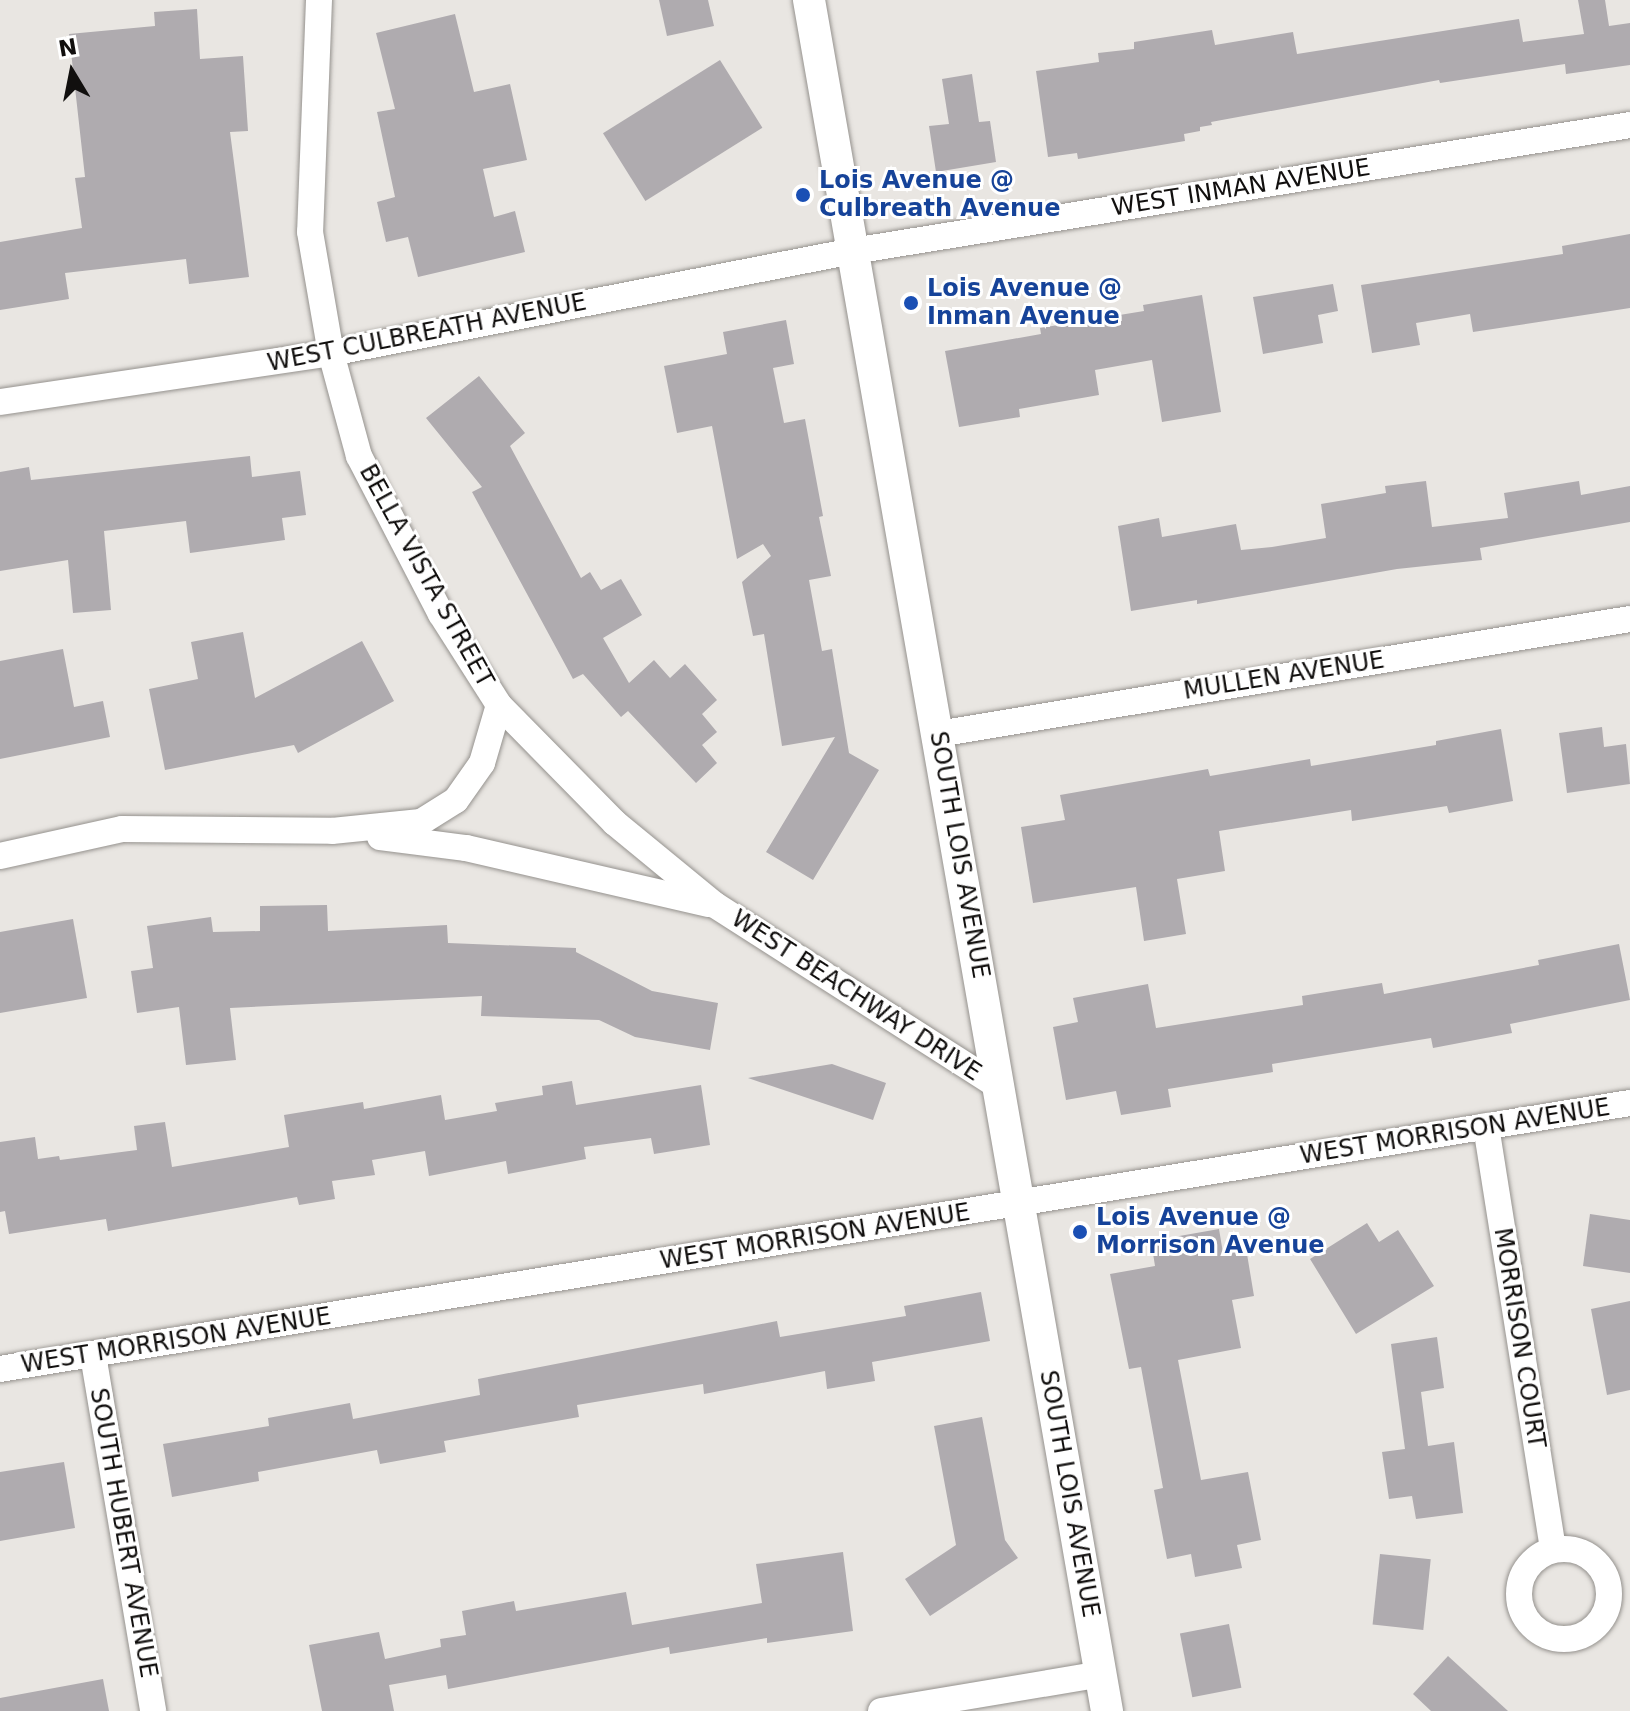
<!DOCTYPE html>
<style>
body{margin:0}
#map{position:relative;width:1630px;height:1711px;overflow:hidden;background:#e9e6e2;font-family:"DejaVu Sans",sans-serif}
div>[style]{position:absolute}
.building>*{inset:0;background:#afabaf;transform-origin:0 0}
.roads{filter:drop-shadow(0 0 2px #95928e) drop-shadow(0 0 2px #95928e)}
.minor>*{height:26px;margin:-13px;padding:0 13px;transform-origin:13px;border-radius:13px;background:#fff}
.minor>.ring{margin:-13px;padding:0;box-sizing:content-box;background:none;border:26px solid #fff;border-radius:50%}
.tertiary>*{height:32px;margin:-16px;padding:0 16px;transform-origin:16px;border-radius:16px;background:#fff}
.dots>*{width:22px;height:22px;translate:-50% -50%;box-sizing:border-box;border:4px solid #fff;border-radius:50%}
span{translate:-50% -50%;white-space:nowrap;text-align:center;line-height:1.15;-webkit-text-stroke:6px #fff;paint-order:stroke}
.transit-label{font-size:24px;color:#164399;font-weight:700}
.left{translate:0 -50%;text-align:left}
.street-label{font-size:24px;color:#110f0e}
.north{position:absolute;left:32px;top:32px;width:80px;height:80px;-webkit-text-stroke:6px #fff;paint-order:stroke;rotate:350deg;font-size:22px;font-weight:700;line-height:32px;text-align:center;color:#110f0e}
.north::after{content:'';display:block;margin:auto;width:28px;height:36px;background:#110f0e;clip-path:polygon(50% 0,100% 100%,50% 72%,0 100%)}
</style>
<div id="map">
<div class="building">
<div style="clip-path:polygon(659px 0,708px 0,714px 26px,667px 36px)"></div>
<div style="clip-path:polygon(1578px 0,1605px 0,1609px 26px,1630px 23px,1630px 65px,1566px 74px,1565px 64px,1440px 83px,1439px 80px,1211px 122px,1212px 125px,1200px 127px,1200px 131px,1184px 134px,1185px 141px,1078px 159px,1077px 153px,1048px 157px,1036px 71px,1099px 62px,1098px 53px,1134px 49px,1134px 42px,1212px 30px,1215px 45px,1293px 32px,1297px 54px,1519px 19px,1523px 42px,1584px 34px)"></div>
<div style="clip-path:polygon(197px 9px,200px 59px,243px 56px,248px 131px,230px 132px,249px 277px,189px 284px,186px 259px,65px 273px,69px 299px,0 310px,0 242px,82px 228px,75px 178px,85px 177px,69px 34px,155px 26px,154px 12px)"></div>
<div style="clip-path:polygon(455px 14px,474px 92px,510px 84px,527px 160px,483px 169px,494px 217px,515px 211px,525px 252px,418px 277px,408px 237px,386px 242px,377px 202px,395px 197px,377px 112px,395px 109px,376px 33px)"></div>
<div style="left:720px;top:60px;width:80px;height:138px;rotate:58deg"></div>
<div style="clip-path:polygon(972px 74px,979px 122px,990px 121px,996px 162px,936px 172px,929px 126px,949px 124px,942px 79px)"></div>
<div style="clip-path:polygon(1630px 234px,1630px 308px,1473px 332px,1470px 314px,1416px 323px,1420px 345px,1372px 353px,1361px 285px,1563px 254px,1562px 246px)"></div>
<div style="clip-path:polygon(1333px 284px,1338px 311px,1318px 315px,1323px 343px,1263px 354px,1253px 297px)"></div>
<div style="clip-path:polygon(1202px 295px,1221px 412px,1162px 422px,1152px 360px,1095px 370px,1099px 395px,1019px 409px,1020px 417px,959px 427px,945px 351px,1041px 334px,1040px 328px,1144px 311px,1143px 305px)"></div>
<div style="clip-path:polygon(786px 320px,794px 364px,773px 368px,784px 423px,805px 419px,823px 516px,819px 517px,831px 576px,809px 580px,822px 651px,832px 649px,849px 753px,879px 770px,813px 880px,766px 852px,835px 737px,782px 746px,764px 634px,753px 636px,742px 582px,771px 556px,763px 544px,737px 559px,712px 426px,677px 433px,664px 366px,727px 354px,723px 332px)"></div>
<div style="clip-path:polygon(479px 376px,525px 433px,510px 446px,581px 578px,590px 572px,601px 590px,621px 579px,642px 615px,603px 638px,629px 683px,654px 660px,670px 678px,685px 664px,717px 700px,702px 714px,717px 732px,702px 745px,717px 763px,696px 783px,628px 711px,621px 717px,583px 674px,573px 679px,472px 492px,482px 487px,426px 418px)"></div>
<div style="clip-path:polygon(250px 456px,252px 477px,300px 471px,306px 515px,282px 518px,285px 540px,190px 553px,186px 521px,104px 531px,111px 610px,73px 613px,68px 560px,0 571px,0 472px,29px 467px,31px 480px)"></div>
<div style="clip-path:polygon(1426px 481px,1432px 527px,1508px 518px,1504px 493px,1579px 481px,1581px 495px,1630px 486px,1630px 522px,1480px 548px,1482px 560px,1397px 569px,1197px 604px,1197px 600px,1131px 611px,1118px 526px,1159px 518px,1162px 537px,1236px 524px,1241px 550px,1272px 547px,1326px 538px,1321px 504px,1386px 493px,1385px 486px)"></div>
<div style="clip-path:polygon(243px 632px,255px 698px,362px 641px,394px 701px,298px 753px,294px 745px,165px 770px,149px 689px,198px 679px,191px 642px)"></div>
<div style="clip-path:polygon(63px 649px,74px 707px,103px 701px,110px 737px,0 759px,0 661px)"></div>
<div style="clip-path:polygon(1602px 727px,1604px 747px,1626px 744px,1630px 784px,1567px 793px,1559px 733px)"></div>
<div style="clip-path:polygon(1501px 729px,1513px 801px,1449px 813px,1447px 806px,1352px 821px,1351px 810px,1219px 831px,1225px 871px,1177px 879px,1186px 934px,1144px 941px,1136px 887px,1033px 903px,1021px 827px,1065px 820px,1060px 795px,1208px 769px,1210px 776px,1310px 759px,1311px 766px,1436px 745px,1436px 741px)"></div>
<div style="clip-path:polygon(327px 905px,328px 931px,447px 925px,448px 943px,576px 948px,576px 952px,652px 991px,718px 1003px,710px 1050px,635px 1037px,599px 1020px,481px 1016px,482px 996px,230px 1008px,236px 1060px,186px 1065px,179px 1007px,137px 1013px,131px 971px,153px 968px,147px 926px,211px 917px,213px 932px,260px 931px,260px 906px)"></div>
<div style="clip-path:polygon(73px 919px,87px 998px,0 1013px,0 932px)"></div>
<div style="clip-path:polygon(1619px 944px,1630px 1000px,1510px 1024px,1512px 1033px,1433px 1048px,1431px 1038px,1272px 1064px,1273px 1072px,1168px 1089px,1171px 1107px,1121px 1115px,1116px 1091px,1066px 1100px,1053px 1027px,1078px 1022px,1073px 998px,1148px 984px,1156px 1028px,1303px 1005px,1302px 996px,1382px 983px,1384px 994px,1539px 965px,1538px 960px)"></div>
<div style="clip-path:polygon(832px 1064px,886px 1083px,873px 1120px,748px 1078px)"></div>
<div style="clip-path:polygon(572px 1081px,576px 1105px,701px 1085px,710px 1145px,654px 1154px,651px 1138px,584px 1147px,586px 1159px,508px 1174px,506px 1161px,429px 1176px,425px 1151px,372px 1160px,375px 1175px,332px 1181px,335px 1199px,299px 1205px,297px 1197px,108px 1231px,106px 1219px,9px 1234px,5px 1211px,0 1212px,0 1142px,35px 1137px,38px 1159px,59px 1156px,60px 1160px,137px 1150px,134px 1126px,165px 1122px,172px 1167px,289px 1147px,284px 1115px,363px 1102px,364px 1109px,441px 1095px,445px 1120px,497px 1111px,495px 1103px,543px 1095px,542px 1086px)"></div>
<div style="clip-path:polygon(1590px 1214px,1630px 1220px,1630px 1273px,1583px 1266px)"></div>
<div style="clip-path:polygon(1367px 1223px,1379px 1242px,1398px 1230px,1434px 1286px,1356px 1334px,1310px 1259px)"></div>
<div style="clip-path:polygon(1219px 1229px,1223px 1253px,1246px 1248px,1254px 1296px,1232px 1300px,1241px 1348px,1178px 1360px,1201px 1480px,1248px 1472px,1261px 1540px,1237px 1545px,1242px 1568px,1195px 1577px,1191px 1554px,1167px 1559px,1154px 1490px,1163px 1488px,1141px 1367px,1129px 1369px,1110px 1274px,1155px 1266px,1151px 1241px)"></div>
<div style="clip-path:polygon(981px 1292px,990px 1341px,872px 1362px,875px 1381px,827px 1389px,825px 1371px,704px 1394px,703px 1384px,577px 1405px,579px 1417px,444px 1441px,446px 1452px,380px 1464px,377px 1450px,258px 1472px,259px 1481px,172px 1497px,163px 1444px,269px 1426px,268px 1418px,350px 1403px,353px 1419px,480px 1395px,478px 1379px,777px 1321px,780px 1337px,906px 1316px,904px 1306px)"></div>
<div style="clip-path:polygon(1630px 1301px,1630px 1390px,1607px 1395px,1591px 1309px)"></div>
<div style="clip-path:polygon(1437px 1337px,1444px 1388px,1421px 1392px,1428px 1446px,1454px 1442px,1463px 1513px,1416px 1519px,1412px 1496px,1389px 1499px,1382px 1452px,1405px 1449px,1391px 1344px)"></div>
<div style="clip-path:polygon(982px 1417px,1005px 1540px,1018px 1558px,930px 1616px,905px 1579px,956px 1545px,934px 1426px)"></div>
<div style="clip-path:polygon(64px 1462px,75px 1528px,0 1541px,0 1472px)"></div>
<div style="clip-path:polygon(843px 1552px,853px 1631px,767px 1643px,767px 1638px,670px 1654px,669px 1647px,448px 1689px,446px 1675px,389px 1685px,394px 1711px,322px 1711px,309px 1645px,379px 1632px,385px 1659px,441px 1647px,440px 1639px,466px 1635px,462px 1611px,514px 1601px,516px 1611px,626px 1592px,632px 1625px,762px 1603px,756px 1564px)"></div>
<div style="left:1380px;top:1554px;width:51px;height:71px;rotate:6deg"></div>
<div style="left:1229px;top:1624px;width:65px;height:50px;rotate:79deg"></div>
<div style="clip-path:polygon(1448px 1656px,1508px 1711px,1431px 1711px,1413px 1694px)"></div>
<div style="clip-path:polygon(103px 1679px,109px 1711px,0 1711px,0 1698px)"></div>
</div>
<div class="roads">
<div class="minor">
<div style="left:319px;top:0;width:232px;rotate:92.2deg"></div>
<div style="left:310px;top:232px;width:123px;rotate:80.2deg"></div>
<div style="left:331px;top:353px;width:107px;rotate:74.8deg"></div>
<div style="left:359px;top:456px;width:178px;rotate:62.6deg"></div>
<div style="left:441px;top:614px;width:108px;rotate:57.5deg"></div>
<div style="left:0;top:402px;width:335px;rotate:-8.4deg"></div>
<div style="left:331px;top:353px;width:532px;rotate:-11.06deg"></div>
<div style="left:853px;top:251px;width:787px;rotate:-9.21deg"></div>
<div style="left:938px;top:734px;width:701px;rotate:-9.44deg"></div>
<div style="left:380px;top:837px;width:87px;rotate:7.3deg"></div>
<div style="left:466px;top:848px;width:249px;rotate:13deg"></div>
<div style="left:0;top:856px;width:125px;rotate:-12.5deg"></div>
<div style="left:122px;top:829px;width:210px;rotate:0.5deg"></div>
<div style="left:332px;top:831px;width:89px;rotate:-5.8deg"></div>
<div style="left:421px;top:822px;width:41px;rotate:-32.2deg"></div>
<div style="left:456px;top:800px;width:45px;rotate:-54.9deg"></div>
<div style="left:482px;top:763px;width:60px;rotate:-73.7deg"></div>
<div style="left:499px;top:705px;width:165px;rotate:45.5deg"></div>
<div style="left:615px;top:823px;width:129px;rotate:39.4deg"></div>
<div style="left:715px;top:905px;width:336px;rotate:32.6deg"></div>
<div style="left:1486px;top:1126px;width:429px;rotate:81deg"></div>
<div style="left:93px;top:1355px;width:361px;rotate:80.4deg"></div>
<div style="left:0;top:1369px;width:1652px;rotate:-9.27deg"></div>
<div class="ring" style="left:1519px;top:1549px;width:64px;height:64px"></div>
<div style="left:881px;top:1711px;width:223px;rotate:-9.5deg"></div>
</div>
<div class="tertiary">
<div style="left:809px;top:0;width:1737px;rotate:80.12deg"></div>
</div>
</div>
<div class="dots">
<div style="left:803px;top:195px;background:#1a4fb4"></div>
<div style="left:911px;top:303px;background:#1a4fb4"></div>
<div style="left:1080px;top:1232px;background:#1a4fb4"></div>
</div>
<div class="transit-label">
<span class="left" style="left:819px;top:195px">Lois Avenue @<br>Culbreath Avenue</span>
<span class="left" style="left:927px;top:303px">Lois Avenue @<br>Inman Avenue</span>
<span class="left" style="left:1096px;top:1232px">Lois Avenue @<br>Morrison Avenue</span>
</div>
<div class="street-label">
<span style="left:1241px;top:188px;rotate:-9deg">WEST INMAN AVENUE</span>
<span style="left:427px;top:333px;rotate:-11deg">WEST CULBREATH AVENUE</span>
<span style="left:426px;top:576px;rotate:61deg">BELLA VISTA STREET</span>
<span style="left:1284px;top:676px;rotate:-9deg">MULLEN AVENUE</span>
<span style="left:959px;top:855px;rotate:80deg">SOUTH LOIS AVENUE</span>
<span style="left:856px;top:996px;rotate:33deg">WEST BEACHWAY DRIVE</span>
<span style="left:1455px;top:1132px;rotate:-9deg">WEST MORRISON AVENUE</span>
<span style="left:815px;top:1237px;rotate:-9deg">WEST MORRISON AVENUE</span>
<span style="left:1519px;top:1338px;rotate:81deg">MORRISON COURT</span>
<span style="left:176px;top:1341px;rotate:-9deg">WEST MORRISON AVENUE</span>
<span style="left:1069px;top:1494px;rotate:80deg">SOUTH LOIS AVENUE</span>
<span style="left:123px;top:1533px;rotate:80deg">SOUTH HUBERT AVENUE</span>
</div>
<div class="north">N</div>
</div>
